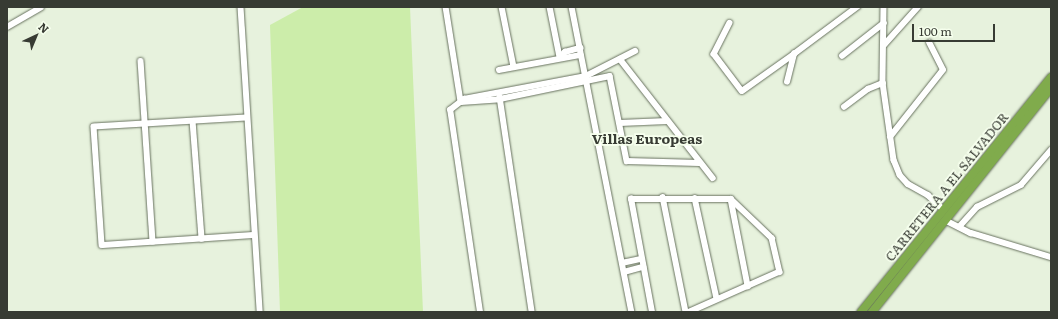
<!DOCTYPE html>
<style>
body{margin:0}
#map{position:relative;width:1058px;height:319px;overflow:hidden;background:#e7f2dd;font-family:Literata,serif}
div>[style]{position:absolute}
.green>*{inset:0;background:#ccedaa}
.roads{filter:drop-shadow(0 0 1px #68725f) drop-shadow(0 0 1px #68725f)}
.minor>*{height:5.5px;margin:-2.75px;padding:0 2.75px;transform-origin:2.75px;border-radius:2.75px;background:#fff}
.highway>*{height:8px;margin:-4px;padding:0 4px;transform-origin:4px;border-radius:4px;background:#80ab4c}
span{translate:-50% -50%;white-space:nowrap;text-align:center;line-height:1.15;-webkit-text-stroke:3.5px #f6ffed;paint-order:stroke}
.street-label{font-size:13px;color:#373b33}
.neighbourhood-label{font-size:14px;color:#373b33;font-weight:700}
.frame{position:absolute;inset:0;border:8px solid #373b33;pointer-events:none}
.north{position:absolute;left:16px;top:16px;width:40px;height:40px;-webkit-text-stroke:3px #f6ffed;paint-order:stroke;rotate:44deg;font-size:11px;font-weight:700;line-height:16px;text-align:center;color:#373b33}
.north::after{content:'';display:block;margin:auto;width:14px;height:18px;background:#373b33;clip-path:polygon(50% 0,100% 100%,50% 72%,0 100%)}
.scale{position:absolute;left:912px;top:24px;width:83px;height:18px;box-sizing:border-box;border:2px solid #373b33;border-top:0;padding-left:5px;font-size:12px;line-height:14px;white-space:nowrap;color:#373b33;-webkit-text-stroke:3px #f6ffed;paint-order:stroke}
</style>
<div id="map">
<div class="green">
<div style="clip-path:polygon(303px 7px,410px 7px,423px 312px,280px 312px,270px 25px)"></div>
</div>
<div class="roads">
<div class="minor">
<div style="left:241px;top:7px;width:306px;rotate:86.4deg"></div>
<div style="left:446px;top:7px;width:96px;rotate:81deg"></div>
<div style="left:502px;top:7px;width:61px;rotate:78.7deg"></div>
<div style="left:550px;top:7px;width:51px;rotate:78.7deg"></div>
<div style="left:572px;top:7px;width:311px;rotate:78.9deg"></div>
<div style="left:884px;top:7px;width:76px;rotate:90.8deg"></div>
<div style="left:883px;top:83px;width:78px;rotate:81.9deg"></div>
<div style="left:894px;top:160px;width:16px;rotate:68deg"></div>
<div style="left:900px;top:175px;width:12px;rotate:48deg"></div>
<div style="left:908px;top:184px;width:23px;rotate:29deg"></div>
<div style="left:928px;top:195px;width:22px;rotate:43deg"></div>
<div style="left:730px;top:23px;width:35px;rotate:117deg"></div>
<div style="left:714px;top:54px;width:46px;rotate:52.9deg"></div>
<div style="left:742px;top:91px;width:64px;rotate:-35.4deg"></div>
<div style="left:7px;top:27px;width:39px;rotate:-30deg"></div>
<div style="left:884px;top:45px;width:51px;rotate:-48.2deg"></div>
<div style="left:842px;top:56px;width:53px;rotate:-38.2deg"></div>
<div style="left:560px;top:57px;width:7px;rotate:-45deg"></div>
<div style="left:565px;top:52px;width:16px;rotate:-15deg"></div>
<div style="left:620px;top:59px;width:151px;rotate:52deg"></div>
<div style="left:141px;top:61px;width:181px;rotate:86.2deg"></div>
<div style="left:499px;top:70px;width:83px;rotate:-10.4deg"></div>
<div style="left:787px;top:82px;width:29px;rotate:-76deg"></div>
<div style="left:794px;top:54px;width:79px;rotate:-36.7deg"></div>
<div style="left:500px;top:97px;width:217px;rotate:81.5deg"></div>
<div style="left:461px;top:102px;width:39px;rotate:-4deg"></div>
<div style="left:500px;top:99px;width:112px;rotate:-11.8deg"></div>
<div style="left:610px;top:76px;width:87px;rotate:78.7deg"></div>
<div style="left:627px;top:161px;width:72px;rotate:1.6deg"></div>
<div style="left:844px;top:107px;width:30px;rotate:-37deg"></div>
<div style="left:868px;top:89px;width:16px;rotate:-22deg"></div>
<div style="left:246px;top:118px;width:152px;rotate:176.6deg"></div>
<div style="left:94px;top:127px;width:118px;rotate:86.1deg"></div>
<div style="left:102px;top:245px;width:152px;rotate:-3.8deg"></div>
<div style="left:193px;top:121px;width:118px;rotate:85.6deg"></div>
<div style="left:620px;top:123px;width:47px;rotate:-2.4deg"></div>
<div style="left:890px;top:137px;width:85px;rotate:-51.7deg"></div>
<div style="left:943px;top:70px;width:30px;rotate:-117deg"></div>
<div style="left:663px;top:197px;width:117px;rotate:78.7deg"></div>
<div style="left:695px;top:198px;width:103px;rotate:77.7deg"></div>
<div style="left:731px;top:199px;width:89px;rotate:78.9deg"></div>
<div style="left:947px;top:221px;width:27px;rotate:27deg"></div>
<div style="left:971px;top:233px;width:84px;rotate:16.7deg"></div>
<div style="left:959px;top:227px;width:27px;rotate:-48deg"></div>
<div style="left:977px;top:207px;width:49px;rotate:-26.6deg"></div>
<div style="left:1021px;top:185px;width:46px;rotate:-49.4deg"></div>
<div style="left:622px;top:263px;width:19px;rotate:-12deg"></div>
<div style="left:624px;top:272px;width:20px;rotate:-15deg"></div>
<div style="left:480px;top:312px;width:204px;rotate:-98.4deg"></div>
<div style="left:450px;top:110px;width:18px;rotate:-38deg"></div>
<div style="left:464px;top:99px;width:124px;rotate:-10.7deg"></div>
<div style="left:586px;top:76px;width:55px;rotate:-27deg"></div>
<div style="left:652px;top:312px;width:115px;rotate:-100.5deg"></div>
<div style="left:631px;top:199px;width:100px"></div>
<div style="left:731px;top:199px;width:57px;rotate:43.6deg"></div>
<div style="left:772px;top:238px;width:35px;rotate:77deg"></div>
<div style="left:780px;top:272px;width:98px;rotate:156deg"></div>
</div>
<div class="highway">
<div style="left:861px;top:312px;width:302px;rotate:-51deg"></div>
<div style="left:872px;top:312px;width:287px;rotate:-51.4deg"></div>
</div>
</div>
<div class="street-label">
<span style="left:947px;top:187px;rotate:-51deg">CARRETERA A EL SALVADOR</span>
</div>
<div class="neighbourhood-label">
<span style="left:647px;top:138px">Villas Europeas</span>
</div>
<div class="frame"></div>
<div class="north">N</div>
<div class="scale">100 m</div>
</div>
